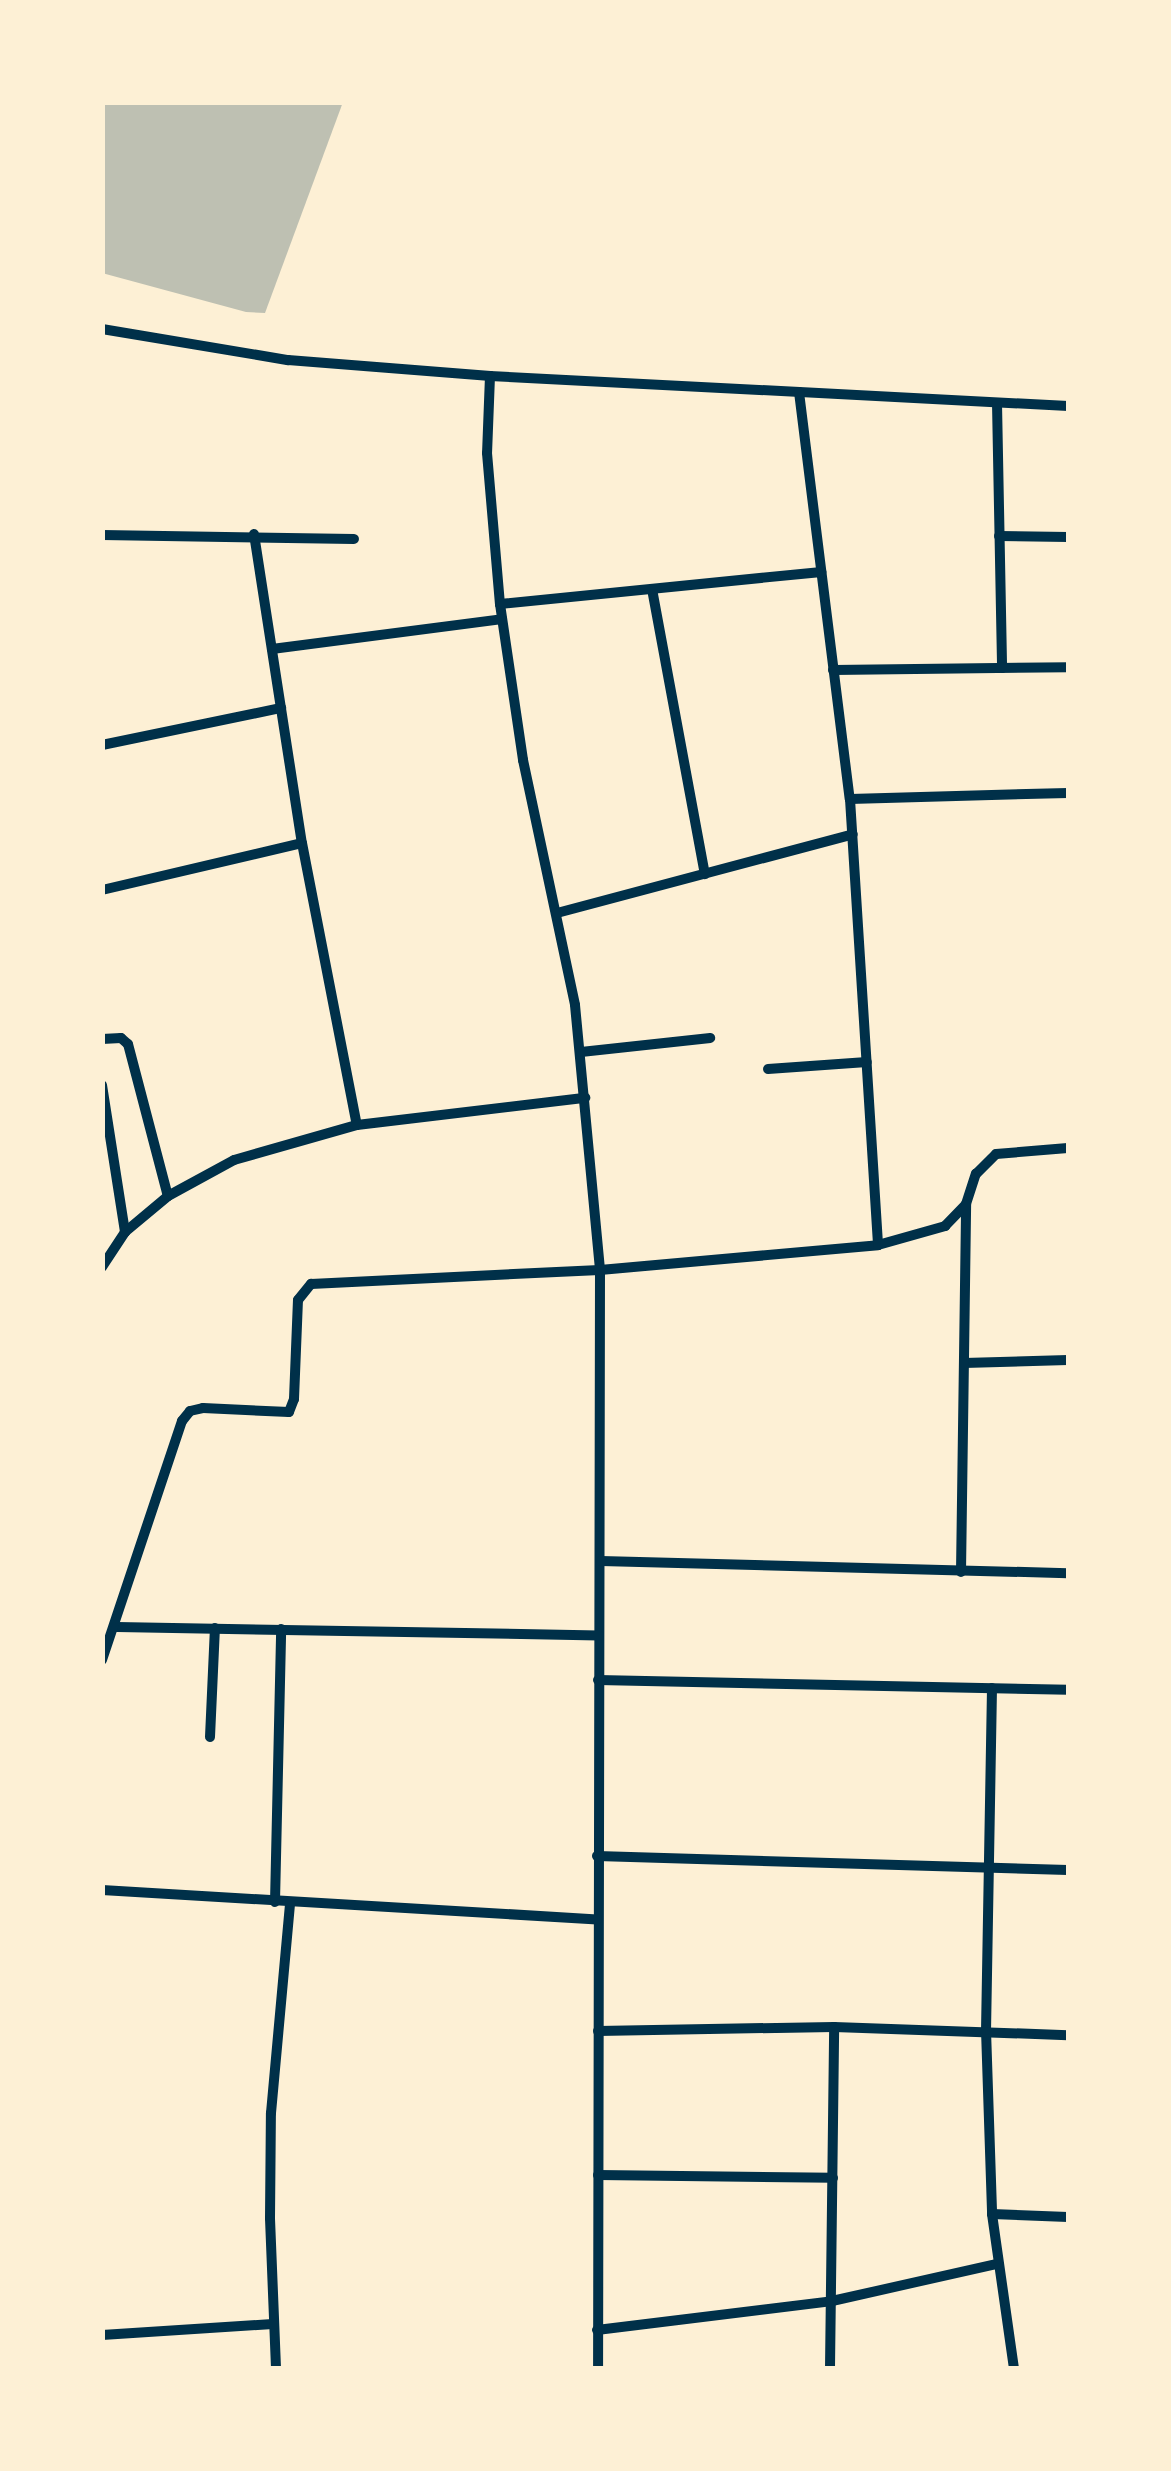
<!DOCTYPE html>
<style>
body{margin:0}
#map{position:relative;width:1171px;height:2471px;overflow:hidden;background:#fdf0d5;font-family:Roboto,sans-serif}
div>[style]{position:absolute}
.building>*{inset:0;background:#bec0b2}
.minor>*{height:10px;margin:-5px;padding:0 5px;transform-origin:5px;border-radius:5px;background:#003049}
span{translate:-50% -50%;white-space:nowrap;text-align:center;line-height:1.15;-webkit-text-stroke:10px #fdf0d5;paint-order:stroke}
.frame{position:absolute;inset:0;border:105px solid #fdf0d5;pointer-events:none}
</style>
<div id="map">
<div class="building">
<div style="clip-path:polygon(102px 102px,343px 102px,265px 313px,246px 312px,102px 273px)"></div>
</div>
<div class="minor">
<div style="left:102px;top:329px;width:189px;rotate:9.5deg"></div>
<div style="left:288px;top:360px;width:203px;rotate:4.5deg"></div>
<div style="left:490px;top:376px;width:579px;rotate:2.97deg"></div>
<div style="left:490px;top:376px;width:77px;rotate:92.2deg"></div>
<div style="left:487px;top:453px;width:152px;rotate:85.1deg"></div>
<div style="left:500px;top:604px;width:158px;rotate:81.6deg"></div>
<div style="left:523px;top:760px;width:250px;rotate:78deg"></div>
<div style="left:575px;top:1005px;width:266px;rotate:84.6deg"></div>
<div style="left:600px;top:1270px;width:1098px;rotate:90.1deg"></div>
<div style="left:799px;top:392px;width:410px;rotate:82.9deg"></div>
<div style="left:850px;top:799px;width:447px;rotate:86.4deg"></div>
<div style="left:997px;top:403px;width:265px;rotate:88.9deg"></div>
<div style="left:254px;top:534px;width:313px;rotate:81.2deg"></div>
<div style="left:302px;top:843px;width:287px;rotate:79deg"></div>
<div style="left:102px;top:535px;width:252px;rotate:0.9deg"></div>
<div style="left:999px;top:536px;width:69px;rotate:0.8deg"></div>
<div style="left:652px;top:589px;width:290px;rotate:79.5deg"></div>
<div style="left:500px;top:604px;width:323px;rotate:-5.7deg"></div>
<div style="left:272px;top:649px;width:232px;rotate:-7.4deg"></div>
<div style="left:833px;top:670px;width:235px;rotate:-0.7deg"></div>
<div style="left:102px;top:745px;width:183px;rotate:-11.7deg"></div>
<div style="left:850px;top:799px;width:218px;rotate:-1.6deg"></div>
<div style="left:102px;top:890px;width:205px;rotate:-13.2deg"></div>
<div style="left:557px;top:913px;width:306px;rotate:-14.9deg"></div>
<div style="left:102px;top:1039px;width:19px;rotate:-3deg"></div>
<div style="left:121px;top:1038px;width:9px;rotate:41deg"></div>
<div style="left:128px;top:1044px;width:157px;rotate:75.3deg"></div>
<div style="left:581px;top:1052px;width:130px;rotate:-6.2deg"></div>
<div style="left:768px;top:1069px;width:99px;rotate:-4deg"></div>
<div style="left:102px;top:1085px;width:149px;rotate:81.1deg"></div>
<div style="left:102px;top:1267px;width:42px;rotate:-56.7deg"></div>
<div style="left:125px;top:1232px;width:56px;rotate:-39.9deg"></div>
<div style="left:168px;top:1196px;width:75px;rotate:-28.6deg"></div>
<div style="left:234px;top:1160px;width:128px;rotate:-15.9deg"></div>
<div style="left:357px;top:1125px;width:230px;rotate:-6.8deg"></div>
<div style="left:964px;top:1363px;width:104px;rotate:-1.7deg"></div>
<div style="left:601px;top:1561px;width:467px;rotate:1.5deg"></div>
<div style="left:961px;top:1572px;width:368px;rotate:-89.2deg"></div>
<div style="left:966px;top:1204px;width:32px;rotate:-72deg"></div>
<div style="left:976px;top:1174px;width:28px;rotate:-45deg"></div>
<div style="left:996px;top:1154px;width:72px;rotate:-4.8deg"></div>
<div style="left:117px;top:1627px;width:482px;rotate:1deg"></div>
<div style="left:102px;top:1660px;width:252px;rotate:-71.5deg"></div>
<div style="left:182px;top:1421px;width:13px;rotate:-51deg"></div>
<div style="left:190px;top:1411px;width:13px;rotate:-13deg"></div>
<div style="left:203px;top:1408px;width:86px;rotate:2.7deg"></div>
<div style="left:289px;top:1412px;width:14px;rotate:-69deg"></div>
<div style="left:294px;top:1399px;width:99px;rotate:-87.7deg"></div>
<div style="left:298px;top:1300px;width:21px;rotate:-51deg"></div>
<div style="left:311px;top:1284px;width:289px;rotate:-2.8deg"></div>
<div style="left:600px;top:1270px;width:279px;rotate:-5.1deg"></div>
<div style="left:878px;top:1245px;width:70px;rotate:-15.8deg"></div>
<div style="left:945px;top:1226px;width:30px;rotate:-46deg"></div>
<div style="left:598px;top:1680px;width:470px;rotate:1.2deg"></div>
<div style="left:992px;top:1688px;width:342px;rotate:91deg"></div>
<div style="left:986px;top:2030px;width:184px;rotate:88.1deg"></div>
<div style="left:992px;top:2214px;width:156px;rotate:81.9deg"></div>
<div style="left:210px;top:1737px;width:109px;rotate:-87.4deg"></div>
<div style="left:597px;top:1856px;width:471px;rotate:1.7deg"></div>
<div style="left:102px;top:1890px;width:496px;rotate:3.4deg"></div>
<div style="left:275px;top:1902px;width:273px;rotate:-88.7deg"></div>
<div style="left:598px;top:2031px;width:236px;rotate:-1deg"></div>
<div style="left:834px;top:2027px;width:234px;rotate:2deg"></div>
<div style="left:598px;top:2175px;width:235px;rotate:0.7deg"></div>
<div style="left:992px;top:2214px;width:76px;rotate:2.3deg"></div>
<div style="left:597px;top:2330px;width:237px;rotate:-7deg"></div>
<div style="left:832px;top:2301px;width:168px;rotate:-12.7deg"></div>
<div style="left:102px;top:2335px;width:171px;rotate:-3.7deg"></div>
<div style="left:276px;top:2368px;width:150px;rotate:-92.3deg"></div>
<div style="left:270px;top:2218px;width:105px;rotate:-89.5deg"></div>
<div style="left:271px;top:2113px;width:211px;rotate:-84.8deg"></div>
<div style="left:830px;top:2368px;width:341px;rotate:-89.3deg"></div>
</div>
<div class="frame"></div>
</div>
